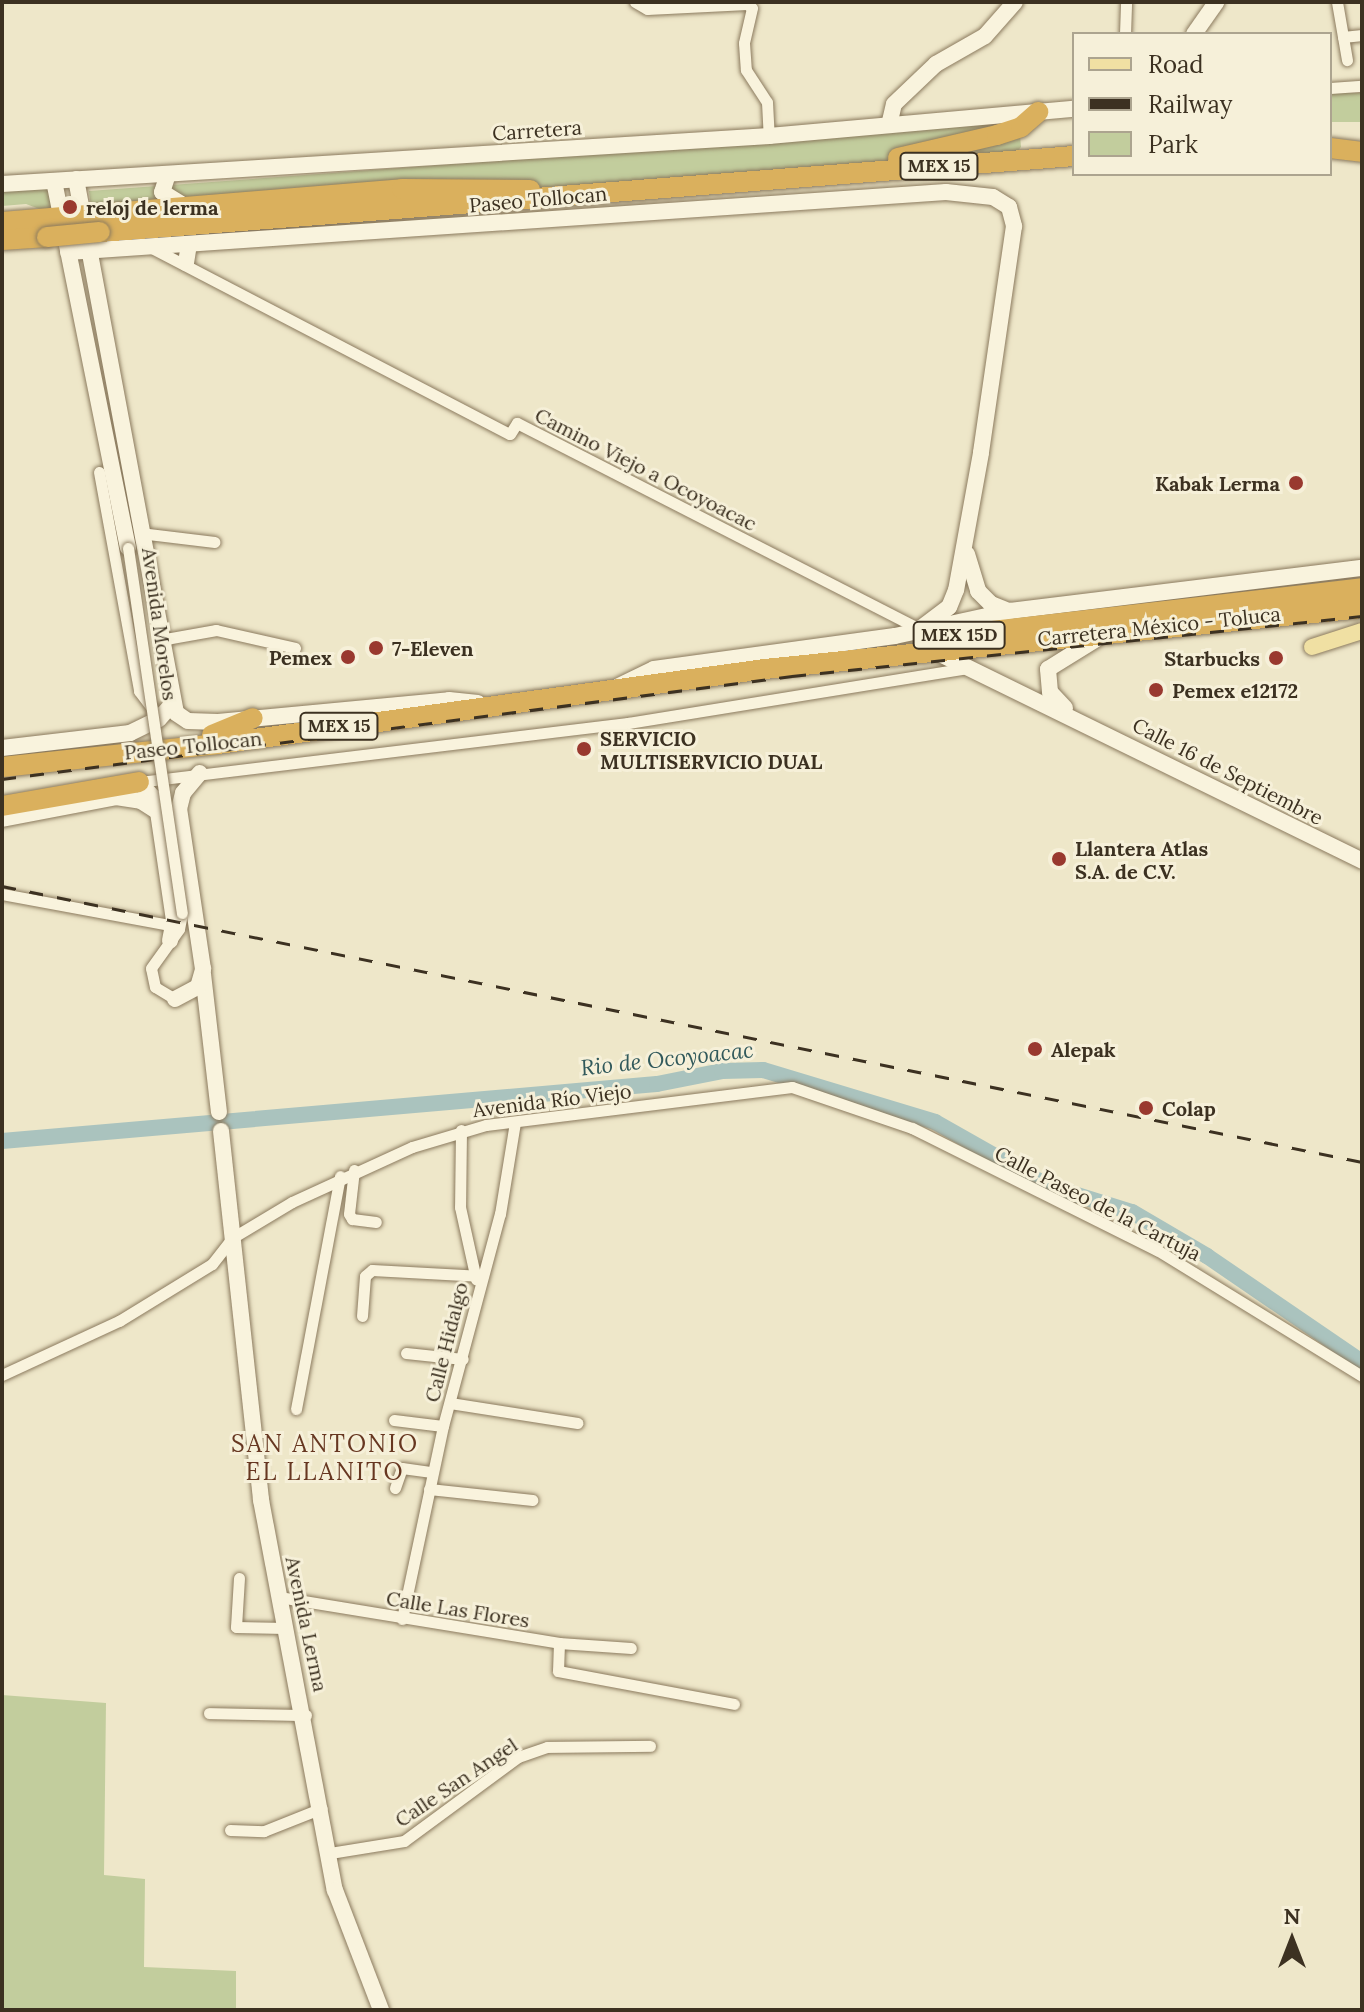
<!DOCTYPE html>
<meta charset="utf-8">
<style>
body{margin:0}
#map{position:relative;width:1364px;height:2012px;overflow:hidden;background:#eee7c9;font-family:Lora,serif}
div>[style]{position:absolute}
.green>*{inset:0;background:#c2cd9d;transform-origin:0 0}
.river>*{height:16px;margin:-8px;padding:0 8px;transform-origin:8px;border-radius:8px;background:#aac3be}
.roads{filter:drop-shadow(0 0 2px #8b7a5e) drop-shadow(0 0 2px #8b7a5e)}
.street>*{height:11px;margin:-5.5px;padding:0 5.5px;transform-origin:5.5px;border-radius:5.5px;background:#f9f3dd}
.secondary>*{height:16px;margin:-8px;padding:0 8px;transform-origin:8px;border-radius:8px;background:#f9f3dd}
.primary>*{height:16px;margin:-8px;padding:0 8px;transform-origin:8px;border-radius:8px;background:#f0e0a3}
.highway>*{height:20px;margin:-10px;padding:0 10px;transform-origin:10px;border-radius:10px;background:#dab05d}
.rail>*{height:3px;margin-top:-1.5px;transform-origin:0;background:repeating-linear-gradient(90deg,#3c3121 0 14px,transparent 0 28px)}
.bridges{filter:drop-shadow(0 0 2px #8b7a5e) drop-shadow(0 0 2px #8b7a5e)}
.street-bridge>*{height:11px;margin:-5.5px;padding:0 5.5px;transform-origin:5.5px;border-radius:5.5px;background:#f9f3dd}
.highway-bridge>*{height:20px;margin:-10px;padding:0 10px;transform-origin:10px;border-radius:10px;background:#dab05d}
.dots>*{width:22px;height:22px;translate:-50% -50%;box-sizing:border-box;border:4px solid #f6f0d9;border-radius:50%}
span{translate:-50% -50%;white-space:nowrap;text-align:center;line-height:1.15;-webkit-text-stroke:6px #f6f0d9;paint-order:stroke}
.shield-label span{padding:2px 6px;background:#f6f0d9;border:2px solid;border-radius:6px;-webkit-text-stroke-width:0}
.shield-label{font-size:18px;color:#3c3121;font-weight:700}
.street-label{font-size:20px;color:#3c3121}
.poi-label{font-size:20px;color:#3c3121;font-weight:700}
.left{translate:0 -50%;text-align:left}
.right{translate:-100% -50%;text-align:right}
.water-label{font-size:22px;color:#31595b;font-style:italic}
.quarter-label{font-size:24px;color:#673721;letter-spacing:2px}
.frame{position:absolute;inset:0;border:4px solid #3c3121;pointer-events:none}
.legend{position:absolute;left:1072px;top:32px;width:260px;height:144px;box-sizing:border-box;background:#f6f0d9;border:2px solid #aca48f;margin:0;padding:10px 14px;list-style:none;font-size:24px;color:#3c3121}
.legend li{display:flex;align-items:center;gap:16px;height:40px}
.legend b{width:40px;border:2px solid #aca48f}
.north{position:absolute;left:1252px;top:1900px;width:80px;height:80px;-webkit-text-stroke:6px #f6f0d9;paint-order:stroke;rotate:0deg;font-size:22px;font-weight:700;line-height:32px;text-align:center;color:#3c3121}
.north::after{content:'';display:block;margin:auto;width:28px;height:36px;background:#3c3121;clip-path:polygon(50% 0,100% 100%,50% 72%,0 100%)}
</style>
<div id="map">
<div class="green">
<div style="left:1362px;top:93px;width:29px;height:31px;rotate:90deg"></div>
<div style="clip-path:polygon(1008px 123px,1020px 135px,1021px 147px,1014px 155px,572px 186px,91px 207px,89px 191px)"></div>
<div style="clip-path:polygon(56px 181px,61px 217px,26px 204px,2px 206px,2px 183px)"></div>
<div style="clip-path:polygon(2px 1695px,106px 1703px,104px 1875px,145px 1879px,144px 1967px,236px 1971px,236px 2010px,2px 2010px)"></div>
</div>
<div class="river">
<div style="left:2px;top:1141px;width:657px;rotate:-4.97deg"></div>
<div style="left:657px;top:1084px;width:66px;rotate:-11.3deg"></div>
<div style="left:722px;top:1071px;width:41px;rotate:-1.4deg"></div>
<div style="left:763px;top:1070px;width:180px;rotate:16.8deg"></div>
<div style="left:935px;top:1122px;width:130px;rotate:29.5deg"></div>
<div style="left:1048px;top:1186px;width:88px;rotate:17.2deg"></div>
<div style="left:1132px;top:1212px;width:87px;rotate:30.4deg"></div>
<div style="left:1207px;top:1256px;width:188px;rotate:34.4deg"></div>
</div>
<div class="roads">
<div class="street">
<div style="left:635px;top:2px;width:14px;rotate:30deg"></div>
<div style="left:647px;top:9px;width:100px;rotate:-2.9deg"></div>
<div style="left:747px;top:4px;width:6px;rotate:39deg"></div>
<div style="left:752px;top:8px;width:36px;rotate:103deg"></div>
<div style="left:744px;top:43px;width:27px;rotate:86deg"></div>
<div style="left:746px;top:70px;width:38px;rotate:57deg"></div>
<div style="left:767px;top:102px;width:34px;rotate:87deg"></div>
<div style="left:1337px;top:2px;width:59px;rotate:80.2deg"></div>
<div style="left:1125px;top:34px;width:32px;rotate:-88deg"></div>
<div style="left:1343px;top:37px;width:19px;rotate:-6deg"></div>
<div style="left:1330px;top:88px;width:32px;rotate:-4deg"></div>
<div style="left:152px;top:248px;width:403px;rotate:27.5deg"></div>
<div style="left:510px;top:434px;width:13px;rotate:-58deg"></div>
<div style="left:517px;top:423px;width:453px;rotate:27.1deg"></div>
<div style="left:99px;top:472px;width:223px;rotate:79.6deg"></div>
<div style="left:139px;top:691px;width:26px;rotate:53deg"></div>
<div style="left:140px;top:533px;width:75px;rotate:6.9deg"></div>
<div style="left:160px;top:640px;width:57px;rotate:-10.1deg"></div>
<div style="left:216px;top:630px;width:81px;rotate:12.8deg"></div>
<div style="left:139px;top:782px;width:493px;rotate:-6.9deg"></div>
<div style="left:628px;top:723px;width:344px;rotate:-9.2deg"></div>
<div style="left:2px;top:894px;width:175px;rotate:10.5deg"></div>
<div style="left:175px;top:999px;width:23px;rotate:-149deg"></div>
<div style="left:155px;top:987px;width:19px;rotate:-102deg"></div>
<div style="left:151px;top:968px;width:48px;rotate:-54.3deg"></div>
<div style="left:179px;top:929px;width:16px;rotate:-79deg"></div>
<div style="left:461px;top:1130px;width:77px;rotate:90.7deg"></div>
<div style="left:460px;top:1207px;width:74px;rotate:77.5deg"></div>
<div style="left:354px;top:1170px;width:44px;rotate:96.5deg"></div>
<div style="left:349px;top:1214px;width:6px;rotate:59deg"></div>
<div style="left:352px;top:1219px;width:24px;rotate:7deg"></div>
<div style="left:362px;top:1316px;width:40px;rotate:-85.7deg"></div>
<div style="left:365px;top:1276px;width:9px;rotate:-41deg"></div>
<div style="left:372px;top:1270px;width:110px;rotate:3.1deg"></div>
<div style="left:406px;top:1353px;width:57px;rotate:6deg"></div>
<div style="left:2px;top:1375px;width:129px;rotate:-24.8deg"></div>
<div style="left:119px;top:1321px;width:109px;rotate:-31.5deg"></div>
<div style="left:212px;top:1264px;width:33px;rotate:-52deg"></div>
<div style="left:232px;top:1238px;width:70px;rotate:-31deg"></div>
<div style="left:292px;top:1202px;width:132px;rotate:-24.6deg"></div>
<div style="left:412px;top:1147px;width:77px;rotate:-16.6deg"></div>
<div style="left:486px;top:1125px;width:308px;rotate:-7.1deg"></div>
<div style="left:792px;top:1087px;width:127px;rotate:18.9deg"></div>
<div style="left:912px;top:1128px;width:274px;rotate:26.5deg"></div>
<div style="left:1157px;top:1250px;width:241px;rotate:31.6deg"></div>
<div style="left:450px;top:1403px;width:129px;rotate:8.9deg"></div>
<div style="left:296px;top:1409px;width:237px;rotate:-79.3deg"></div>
<div style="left:394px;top:1420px;width:49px;rotate:7deg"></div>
<div style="left:395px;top:1488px;width:21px;rotate:-71deg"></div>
<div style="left:402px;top:1468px;width:30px;rotate:8deg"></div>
<div style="left:429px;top:1489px;width:104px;rotate:6.1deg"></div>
<div style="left:239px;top:1578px;width:49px;rotate:93.5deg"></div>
<div style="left:236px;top:1627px;width:49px;rotate:1.2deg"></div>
<div style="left:279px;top:1597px;width:284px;rotate:9.3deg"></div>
<div style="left:559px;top:1643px;width:72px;rotate:4deg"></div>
<div style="left:402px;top:1619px;width:197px;rotate:-78deg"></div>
<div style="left:443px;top:1426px;width:220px;rotate:-75deg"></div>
<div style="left:500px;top:1214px;width:93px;rotate:-80.7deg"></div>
<div style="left:559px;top:1643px;width:28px;rotate:92deg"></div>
<div style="left:558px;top:1671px;width:179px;rotate:10.6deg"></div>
<div style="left:209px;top:1713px;width:97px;rotate:1.2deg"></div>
<div style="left:230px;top:1830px;width:34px;rotate:2deg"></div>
<div style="left:264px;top:1831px;width:62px;rotate:-21.6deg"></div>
<div style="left:330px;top:1853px;width:75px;rotate:-9.2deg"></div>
<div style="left:404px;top:1841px;width:142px;rotate:-36.4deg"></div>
<div style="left:518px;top:1757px;width:31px;rotate:-19deg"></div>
<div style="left:547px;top:1747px;width:103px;rotate:-0.6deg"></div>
</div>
<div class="secondary">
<div style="left:1194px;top:34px;width:39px;rotate:-55deg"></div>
<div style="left:890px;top:121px;width:17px;rotate:-77deg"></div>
<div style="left:894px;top:104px;width:58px;rotate:-43.6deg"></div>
<div style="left:936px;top:64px;width:56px;rotate:-29.7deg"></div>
<div style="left:985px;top:36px;width:45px;rotate:-48.6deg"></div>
<div style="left:168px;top:174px;width:19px;rotate:108deg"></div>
<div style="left:162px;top:192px;width:22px;rotate:32deg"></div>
<div style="left:76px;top:179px;width:543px;rotate:79.39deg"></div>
<div style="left:176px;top:713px;width:14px;rotate:34deg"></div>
<div style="left:188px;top:721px;width:30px;rotate:2deg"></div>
<div style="left:218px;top:722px;width:232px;rotate:-5.4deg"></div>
<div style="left:449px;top:700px;width:29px;rotate:6deg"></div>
<div style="left:54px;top:181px;width:374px;rotate:78.6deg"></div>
<div style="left:2px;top:184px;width:769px;rotate:-3.58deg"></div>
<div style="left:769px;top:136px;width:306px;rotate:-5.1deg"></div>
<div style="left:68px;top:252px;width:880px;rotate:-3.91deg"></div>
<div style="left:946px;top:192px;width:47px;rotate:6.1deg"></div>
<div style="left:993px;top:197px;width:19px;rotate:32deg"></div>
<div style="left:1009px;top:207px;width:20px;rotate:75deg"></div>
<div style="left:1014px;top:226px;width:229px;rotate:98.3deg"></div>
<div style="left:981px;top:453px;width:139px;rotate:100.3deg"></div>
<div style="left:956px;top:590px;width:18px;rotate:112deg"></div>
<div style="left:949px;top:607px;width:36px;rotate:143deg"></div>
<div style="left:186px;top:263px;width:19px;rotate:-81deg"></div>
<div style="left:967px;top:554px;width:39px;rotate:73deg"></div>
<div style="left:978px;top:591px;width:18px;rotate:45deg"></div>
<div style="left:991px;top:604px;width:18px;rotate:22deg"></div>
<div style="left:934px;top:651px;width:477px;rotate:26.1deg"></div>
<div style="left:619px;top:686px;width:39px;rotate:-26deg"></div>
<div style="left:654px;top:669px;width:243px;rotate:-7.8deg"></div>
<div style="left:895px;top:636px;width:118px;rotate:-12.3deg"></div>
<div style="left:1010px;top:611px;width:355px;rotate:-7deg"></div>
<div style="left:1065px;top:708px;width:22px;rotate:-133deg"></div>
<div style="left:1050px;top:692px;width:23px;rotate:-95deg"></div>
<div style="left:1048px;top:669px;width:59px;rotate:-31.8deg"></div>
<div style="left:2px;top:748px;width:129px;rotate:-6.7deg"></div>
<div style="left:130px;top:733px;width:32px;rotate:-26deg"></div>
<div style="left:159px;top:719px;width:20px;rotate:-49deg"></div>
<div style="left:139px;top:782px;width:22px;rotate:47deg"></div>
<div style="left:154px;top:798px;width:15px;rotate:74deg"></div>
<div style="left:158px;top:812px;width:109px;rotate:81.6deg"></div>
<div style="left:174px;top:920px;width:21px;rotate:101deg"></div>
<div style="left:2px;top:819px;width:116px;rotate:-10.9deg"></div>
<div style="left:116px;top:797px;width:25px;rotate:9deg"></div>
<div style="left:141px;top:801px;width:20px;rotate:33deg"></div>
<div style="left:203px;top:974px;width:139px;rotate:83.4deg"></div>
<div style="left:175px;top:999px;width:26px;rotate:-28deg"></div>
<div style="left:198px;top:987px;width:19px;rotate:-74deg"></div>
<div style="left:203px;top:969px;width:162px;rotate:-98.5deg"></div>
<div style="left:179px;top:809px;width:16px;rotate:-76deg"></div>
<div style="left:183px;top:793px;width:26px;rotate:-50deg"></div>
<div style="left:221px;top:1131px;width:371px;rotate:83.8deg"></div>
<div style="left:261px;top:1500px;width:397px;rotate:79.3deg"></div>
<div style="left:335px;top:1890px;width:129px;rotate:69deg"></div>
</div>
<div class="primary">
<div style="left:1312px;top:647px;width:52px;rotate:-17.7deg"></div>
</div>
<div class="highway">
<div style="left:1330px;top:148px;width:32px;rotate:7deg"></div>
<div style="left:898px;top:158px;width:102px;rotate:-13.1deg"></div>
<div style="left:997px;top:135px;width:25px;rotate:-18deg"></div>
<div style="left:1021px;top:127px;width:23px;rotate:-41deg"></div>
<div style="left:2px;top:222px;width:401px;rotate:-4.7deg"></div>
<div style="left:402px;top:189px;width:128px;rotate:0.4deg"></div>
<div style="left:100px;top:232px;width:977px;rotate:-4.46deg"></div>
<div style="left:2px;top:240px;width:45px;rotate:-3.8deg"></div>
<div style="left:958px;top:635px;width:407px;rotate:-6.6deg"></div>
<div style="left:212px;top:735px;width:44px;rotate:-22.5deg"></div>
<div style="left:2px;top:767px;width:217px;rotate:-6.1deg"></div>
<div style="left:218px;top:744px;width:552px;rotate:-7.81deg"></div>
<div style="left:765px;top:669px;width:600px;rotate:-5.83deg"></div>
<div style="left:2px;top:806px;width:139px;rotate:-9.9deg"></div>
</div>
</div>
<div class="rail">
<div style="left:2px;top:779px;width:797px;rotate:-7.43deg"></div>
<div style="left:792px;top:676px;width:573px;rotate:-6.01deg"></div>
<div style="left:2px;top:886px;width:1388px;rotate:11.47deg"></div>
</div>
<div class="bridges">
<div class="street-bridge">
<div style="left:128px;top:548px;width:369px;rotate:81.6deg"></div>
</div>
<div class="highway-bridge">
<div style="left:47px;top:237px;width:53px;rotate:-5.4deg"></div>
</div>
</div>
<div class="dots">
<div style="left:70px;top:207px;background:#99392f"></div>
<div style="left:1296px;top:483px;background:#99392f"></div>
<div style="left:376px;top:648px;background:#99392f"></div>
<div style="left:348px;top:657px;background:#99392f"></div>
<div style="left:1276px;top:658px;background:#99392f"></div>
<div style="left:1156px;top:690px;background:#99392f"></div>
<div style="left:584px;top:749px;background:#99392f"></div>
<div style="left:1059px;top:859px;background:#99392f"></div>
<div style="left:1035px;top:1049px;background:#99392f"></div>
<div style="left:1146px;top:1108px;background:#99392f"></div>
</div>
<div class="shield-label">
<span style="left:939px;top:166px">MEX 15</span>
<span style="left:959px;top:635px">MEX 15D</span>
<span style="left:339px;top:726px">MEX 15</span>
</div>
<div class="street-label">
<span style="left:537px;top:130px;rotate:-4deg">Carretera</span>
<span style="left:538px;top:199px;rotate:-5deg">Paseo Tollocan</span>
<span style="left:646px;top:469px;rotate:27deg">Camino Viejo a Ocoyoacac</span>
<span style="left:160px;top:624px;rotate:82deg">Avenida Morelos</span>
<span style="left:1159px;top:626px;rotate:-6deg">Carretera México - Toluca</span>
<span style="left:193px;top:745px;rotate:-6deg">Paseo Tollocan</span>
<span style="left:1228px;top:771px;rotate:27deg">Calle 16 de Septiembre</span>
<span style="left:552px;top:1100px;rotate:-7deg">Avenida Río Viejo</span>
<span style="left:1098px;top:1203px;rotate:27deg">Calle Paseo de la Cartuja</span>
<span style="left:446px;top:1342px;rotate:-76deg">Calle Hidalgo</span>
<span style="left:458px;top:1609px;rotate:9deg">Calle Las Flores</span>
<span style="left:307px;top:1624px;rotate:78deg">Avenida Lerma</span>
<span style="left:456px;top:1782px;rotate:-34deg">Calle San Angel</span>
</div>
<div class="poi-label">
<span class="left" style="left:86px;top:207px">reloj de lerma</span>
<span class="right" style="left:1280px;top:483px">Kabak Lerma</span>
<span class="left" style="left:392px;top:648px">7-Eleven</span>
<span class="right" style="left:332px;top:657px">Pemex</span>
<span class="right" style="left:1260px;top:658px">Starbucks</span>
<span class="left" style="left:1172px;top:690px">Pemex e12172</span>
<span class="left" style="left:600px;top:750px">SERVICIO<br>MULTISERVICIO DUAL</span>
<span class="left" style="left:1075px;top:860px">Llantera Atlas<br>S.A. de C.V.</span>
<span class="left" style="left:1051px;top:1049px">Alepak</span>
<span class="left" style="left:1162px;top:1108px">Colap</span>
</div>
<div class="water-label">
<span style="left:667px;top:1059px;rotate:-6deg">Rio de Ocoyoacac</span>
</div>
<div class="quarter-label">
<span style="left:325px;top:1458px">SAN ANTONIO<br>EL LLANITO</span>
</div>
<div class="frame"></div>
<ul class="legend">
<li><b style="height:10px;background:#f0e0a3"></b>Road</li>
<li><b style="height:10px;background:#3c3121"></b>Railway</li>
<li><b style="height:22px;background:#c2cd9d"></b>Park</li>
</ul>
<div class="north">N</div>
</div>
